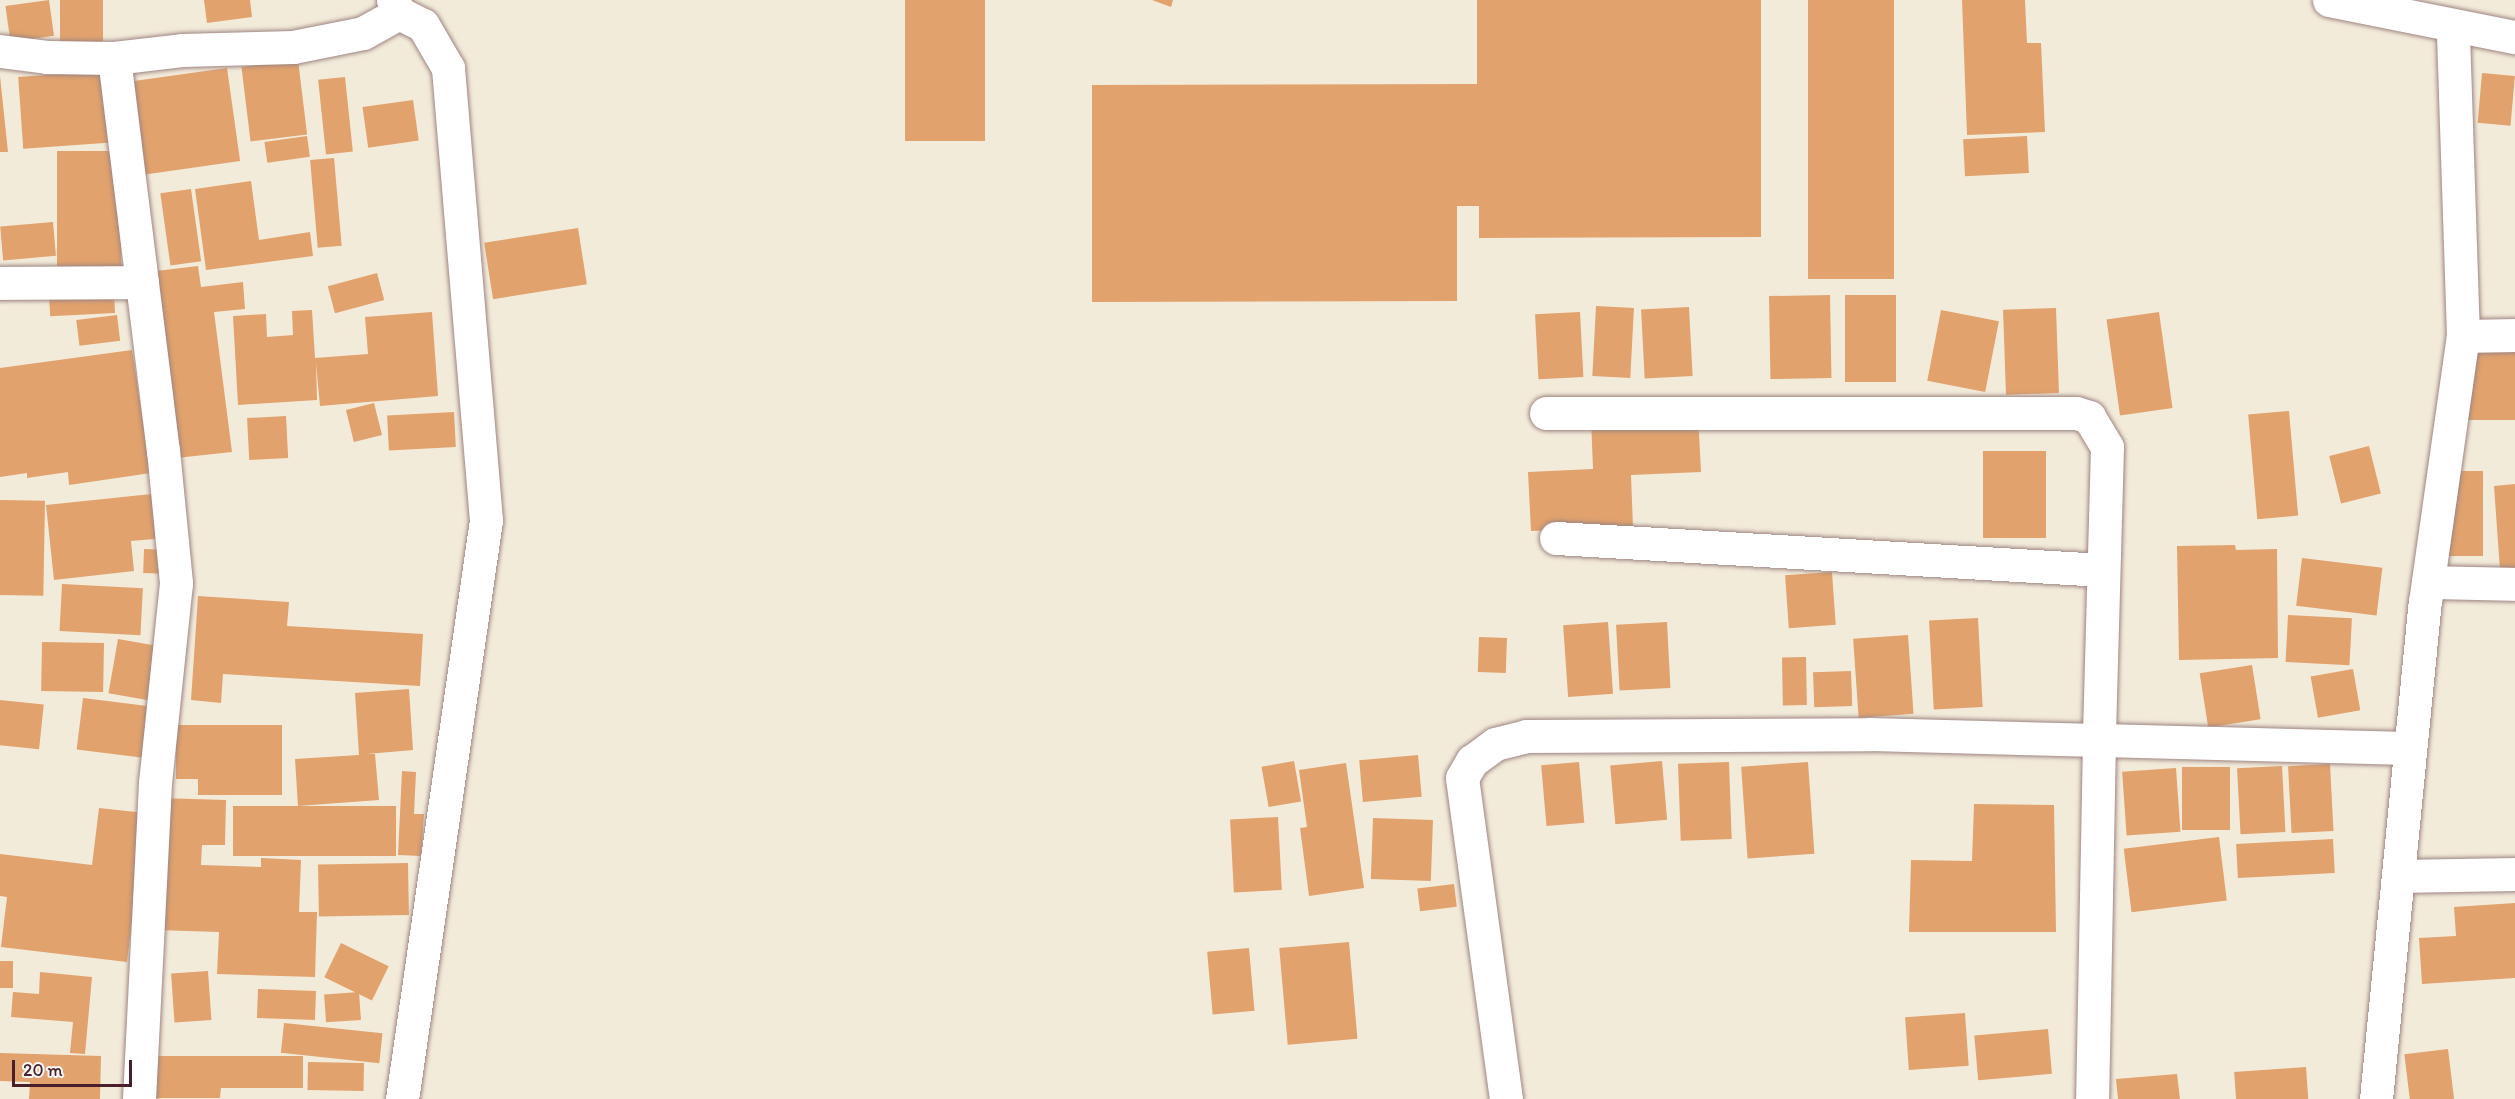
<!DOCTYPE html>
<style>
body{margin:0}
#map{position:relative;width:2515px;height:1099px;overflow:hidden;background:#f3ebda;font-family:Itim,sans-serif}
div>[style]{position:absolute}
.building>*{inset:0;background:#e1a26d;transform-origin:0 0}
.roads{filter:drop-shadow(0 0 2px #9e8582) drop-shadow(0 0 2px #9e8582)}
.minor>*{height:33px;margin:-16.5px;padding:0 16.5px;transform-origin:16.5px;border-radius:16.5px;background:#fff}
.tertiary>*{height:33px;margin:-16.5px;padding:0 16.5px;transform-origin:16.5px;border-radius:16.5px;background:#fff}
span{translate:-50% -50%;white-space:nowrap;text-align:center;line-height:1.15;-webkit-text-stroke:5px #f6f6f2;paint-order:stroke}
.scale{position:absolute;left:12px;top:1060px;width:120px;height:27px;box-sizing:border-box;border:3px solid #4a1f2b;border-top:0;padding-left:8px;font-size:18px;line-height:21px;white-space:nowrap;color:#4a1f2b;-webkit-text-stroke:4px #f6f6f2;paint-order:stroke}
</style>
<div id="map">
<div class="building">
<div style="left:49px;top:0;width:36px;height:44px;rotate:82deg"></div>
<div style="left:60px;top:0;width:43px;height:49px"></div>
<div style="clip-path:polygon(204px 0,250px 0,252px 17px,207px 23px)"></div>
<div style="left:905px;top:0;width:80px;height:141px"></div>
<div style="clip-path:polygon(1152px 0,1173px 0,1171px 7px)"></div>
<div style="clip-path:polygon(1477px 0,1761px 0,1761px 237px,1479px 238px,1479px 206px,1457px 206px,1457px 301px,1092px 302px,1092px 85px,1477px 84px)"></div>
<div style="left:1808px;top:0;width:86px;height:279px"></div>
<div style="clip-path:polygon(1962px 0,2025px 0,2027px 43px,2041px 43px,2045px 132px,1967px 135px)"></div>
<div style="left:298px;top:60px;width:75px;height:57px;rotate:83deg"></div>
<div style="left:227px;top:68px;width:94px;height:103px;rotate:82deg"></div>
<div style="left:103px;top:71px;width:72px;height:85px;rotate:86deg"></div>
<div style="left:2482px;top:73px;width:33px;height:50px;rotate:5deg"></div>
<div style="clip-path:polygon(0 76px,8px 152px,0 152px)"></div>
<div style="left:345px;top:77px;width:75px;height:27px;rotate:84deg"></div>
<div style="left:413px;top:100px;width:41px;height:51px;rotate:82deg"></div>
<div style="left:307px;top:136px;width:21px;height:43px;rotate:82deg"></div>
<div style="left:2027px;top:136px;width:37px;height:64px;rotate:87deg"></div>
<div style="left:57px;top:151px;width:64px;height:124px"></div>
<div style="left:334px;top:158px;width:88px;height:24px;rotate:85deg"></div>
<div style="clip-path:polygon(251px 181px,259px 240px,310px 232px,313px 256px,206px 270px,195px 189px)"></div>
<div style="left:191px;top:189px;width:73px;height:31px;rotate:82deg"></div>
<div style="left:53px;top:222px;width:34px;height:53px;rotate:85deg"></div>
<div style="left:578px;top:228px;width:57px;height:95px;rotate:81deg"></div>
<div style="clip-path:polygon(198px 266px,201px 287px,243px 282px,245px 309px,214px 312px,232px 452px,176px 458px,156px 271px)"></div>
<div style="left:377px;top:273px;width:28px;height:51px;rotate:75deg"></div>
<div style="left:114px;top:293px;width:20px;height:65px;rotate:87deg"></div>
<div style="left:1830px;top:295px;width:83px;height:61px;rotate:89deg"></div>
<div style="left:1845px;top:295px;width:51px;height:87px"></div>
<div style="left:1596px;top:306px;width:38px;height:70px;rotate:3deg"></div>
<div style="left:1689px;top:307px;width:69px;height:48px;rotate:87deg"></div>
<div style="left:2056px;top:308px;width:85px;height:53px;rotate:88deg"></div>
<div style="clip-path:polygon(312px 310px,315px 358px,368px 354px,365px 317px,432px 312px,438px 396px,320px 406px,316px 363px,317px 400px,238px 405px,233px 316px,266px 314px,267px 337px,293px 335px,292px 311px)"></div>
<div style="left:1941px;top:310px;width:59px;height:72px;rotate:11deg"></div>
<div style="left:1580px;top:312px;width:65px;height:45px;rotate:87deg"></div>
<div style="left:2159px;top:312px;width:97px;height:53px;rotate:82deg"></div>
<div style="left:117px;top:315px;width:26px;height:41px;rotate:83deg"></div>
<div style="left:2515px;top:347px;width:73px;height:50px;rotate:90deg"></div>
<div style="clip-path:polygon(132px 350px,151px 473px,69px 485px,68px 472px,27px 478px,27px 473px,0 477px,0 368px)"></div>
<div style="left:374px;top:403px;width:33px;height:29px;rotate:76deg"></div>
<div style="left:2289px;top:411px;width:105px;height:41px;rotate:85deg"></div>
<div style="left:454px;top:412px;width:35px;height:67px;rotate:87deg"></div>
<div style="clip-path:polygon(1698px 414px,1701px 472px,1631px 475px,1633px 527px,1531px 531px,1528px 472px,1593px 469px,1591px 419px)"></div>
<div style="left:286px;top:416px;width:42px;height:39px;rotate:87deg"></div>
<div style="left:2369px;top:446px;width:49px;height:41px;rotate:76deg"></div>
<div style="left:1983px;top:451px;width:63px;height:87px"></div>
<div style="left:2447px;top:471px;width:36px;height:85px"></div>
<div style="clip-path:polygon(2515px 484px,2515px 569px,2500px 570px,2494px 486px)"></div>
<div style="clip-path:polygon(161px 493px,166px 538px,131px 541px,134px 571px,54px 580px,46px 505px)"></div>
<div style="left:0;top:500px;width:45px;height:95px;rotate:1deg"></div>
<div style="clip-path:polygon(2235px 545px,2236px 550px,2277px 549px,2278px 658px,2179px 660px,2177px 546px)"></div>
<div style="left:144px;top:549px;width:23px;height:24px;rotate:2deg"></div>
<div style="left:2302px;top:558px;width:81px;height:48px;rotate:7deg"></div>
<div style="left:1832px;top:572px;width:53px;height:47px;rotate:86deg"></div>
<div style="left:62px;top:584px;width:81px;height:47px;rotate:3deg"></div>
<div style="clip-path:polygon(198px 596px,289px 602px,287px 626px,423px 634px,420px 686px,223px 674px,221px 703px,191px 700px)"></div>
<div style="left:2288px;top:615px;width:64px;height:47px;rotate:3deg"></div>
<div style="left:1978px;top:618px;width:89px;height:49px;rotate:87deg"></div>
<div style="left:1608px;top:622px;width:72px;height:45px;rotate:86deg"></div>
<div style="left:1667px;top:622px;width:66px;height:51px;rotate:87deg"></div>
<div style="left:1908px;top:635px;width:79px;height:55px;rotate:86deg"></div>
<div style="left:1479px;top:637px;width:28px;height:35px;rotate:2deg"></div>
<div style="left:118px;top:639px;width:45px;height:55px;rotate:10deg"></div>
<div style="left:42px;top:642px;width:62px;height:49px;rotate:1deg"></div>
<div style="left:1806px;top:657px;width:48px;height:24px;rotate:89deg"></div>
<div style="left:2252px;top:665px;width:55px;height:53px;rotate:81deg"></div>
<div style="left:2353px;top:669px;width:42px;height:43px;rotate:80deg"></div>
<div style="left:1851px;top:671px;width:35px;height:38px;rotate:88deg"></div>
<div style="clip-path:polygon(409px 689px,413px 750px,367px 754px,375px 754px,379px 800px,298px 806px,295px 759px,359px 755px,355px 693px)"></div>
<div style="left:83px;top:698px;width:69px;height:52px;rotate:7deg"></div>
<div style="left:0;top:700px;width:44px;height:45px;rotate:6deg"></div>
<div style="clip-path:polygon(176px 725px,282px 725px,282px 795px,198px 795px,198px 779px,176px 779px)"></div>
<div style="left:1418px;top:755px;width:42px;height:59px;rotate:85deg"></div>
<div style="left:1294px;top:761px;width:41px;height:33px;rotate:80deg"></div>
<div style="left:1662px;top:761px;width:59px;height:52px;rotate:85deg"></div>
<div style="left:1579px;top:762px;width:61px;height:38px;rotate:85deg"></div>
<div style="left:1729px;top:762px;width:77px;height:51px;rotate:88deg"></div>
<div style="left:1808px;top:762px;width:92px;height:67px;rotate:86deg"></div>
<div style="clip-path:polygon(1346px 763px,1364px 888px,1309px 896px,1300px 828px,1307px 827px,1299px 770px)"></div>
<div style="left:2330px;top:764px;width:67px;height:42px;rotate:87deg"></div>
<div style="left:2282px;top:766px;width:66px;height:45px;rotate:87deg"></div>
<div style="left:2182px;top:767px;width:48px;height:63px"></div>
<div style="left:2176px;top:768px;width:64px;height:54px;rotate:86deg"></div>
<div style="clip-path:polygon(402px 771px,416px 772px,414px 814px,424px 814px,421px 856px,398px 855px)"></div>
<div style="clip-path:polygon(160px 798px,226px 800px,225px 845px,202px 845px,201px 865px,261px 867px,261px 858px,301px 860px,299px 912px,317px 912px,315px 977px,217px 974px,219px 932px,156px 930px)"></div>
<div style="clip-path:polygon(1974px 804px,2054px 805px,2056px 932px,1909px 932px,1911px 860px,1972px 861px)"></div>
<div style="left:233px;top:806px;width:163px;height:50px"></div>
<div style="clip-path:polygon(99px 808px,145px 813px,127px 962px,1px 947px,7px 897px,0 896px,0 854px,92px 865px)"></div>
<div style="left:1278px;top:817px;width:73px;height:48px;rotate:87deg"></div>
<div style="left:1373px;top:818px;width:60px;height:61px;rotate:2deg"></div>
<div style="left:2219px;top:837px;width:64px;height:96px;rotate:83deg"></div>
<div style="left:2333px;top:839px;width:34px;height:97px;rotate:87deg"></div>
<div style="left:408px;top:863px;width:52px;height:90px;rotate:89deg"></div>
<div style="left:1454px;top:884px;width:23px;height:37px;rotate:83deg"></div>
<div style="clip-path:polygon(2515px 903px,2515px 978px,2422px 984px,2419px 938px,2456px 936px,2454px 907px)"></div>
<div style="left:1349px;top:942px;width:97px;height:70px;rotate:85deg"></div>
<div style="left:341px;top:943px;width:53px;height:38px;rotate:26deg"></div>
<div style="left:1249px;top:948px;width:63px;height:42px;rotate:85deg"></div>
<div style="left:0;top:961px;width:13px;height:27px"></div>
<div style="left:208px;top:971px;width:49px;height:37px;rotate:86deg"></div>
<div style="clip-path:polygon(40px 972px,92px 977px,85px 1054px,70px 1053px,73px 1022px,11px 1017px,13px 992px,39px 994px)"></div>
<div style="left:258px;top:989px;width:58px;height:29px;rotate:2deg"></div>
<div style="left:359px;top:992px;width:28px;height:35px;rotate:86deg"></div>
<div style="left:1965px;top:1013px;width:53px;height:60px;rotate:86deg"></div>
<div style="left:284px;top:1023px;width:99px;height:30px;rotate:6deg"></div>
<div style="left:2048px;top:1029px;width:45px;height:74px;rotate:85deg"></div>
<div style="left:2448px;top:1049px;width:50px;height:44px;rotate:83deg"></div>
<div style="clip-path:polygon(0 1053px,101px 1056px,100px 1099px,29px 1099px,30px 1082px,0 1081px)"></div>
<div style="clip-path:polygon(152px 1056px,303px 1056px,303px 1088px,221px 1088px,220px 1098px,152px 1098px)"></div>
<div style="left:308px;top:1062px;width:56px;height:28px;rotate:1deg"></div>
<div style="left:2306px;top:1067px;width:32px;height:72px;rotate:86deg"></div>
<div style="clip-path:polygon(2177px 1074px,2180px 1099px,2118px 1099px,2116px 1079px)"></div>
</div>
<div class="roads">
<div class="minor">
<div style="left:393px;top:0;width:14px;rotate:65deg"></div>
<div style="left:399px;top:13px;width:27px;rotate:27deg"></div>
<div style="left:423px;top:25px;width:50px;rotate:59.8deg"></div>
<div style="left:448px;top:68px;width:454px;rotate:85.2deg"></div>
<div style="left:486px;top:520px;width:585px;rotate:98.25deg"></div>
<div style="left:0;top:51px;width:47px;rotate:7.3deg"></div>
<div style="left:47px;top:57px;width:67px;rotate:0.9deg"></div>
<div style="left:114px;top:58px;width:68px;rotate:-6.7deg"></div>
<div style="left:182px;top:50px;width:111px;rotate:-1.5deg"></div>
<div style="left:293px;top:47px;width:71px;rotate:-11.3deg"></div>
<div style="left:363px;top:33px;width:41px;rotate:-29.1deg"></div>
<div style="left:114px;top:58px;width:395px;rotate:82.9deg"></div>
<div style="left:163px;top:450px;width:134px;rotate:84.4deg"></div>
<div style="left:176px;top:583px;width:201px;rotate:96deg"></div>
<div style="left:155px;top:783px;width:316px;rotate:92.9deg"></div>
<div style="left:0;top:283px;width:142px;rotate:-0.4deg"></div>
<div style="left:2463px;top:336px;width:52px;rotate:-1.1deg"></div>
<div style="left:1546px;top:413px;width:530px"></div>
<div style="left:2076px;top:413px;width:14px;rotate:17deg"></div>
<div style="left:2089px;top:417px;width:35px;rotate:59deg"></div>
<div style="left:2107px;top:447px;width:293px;rotate:91.6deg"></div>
<div style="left:2099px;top:740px;width:311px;rotate:1.5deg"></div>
<div style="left:1556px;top:538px;width:548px;rotate:3.35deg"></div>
<div style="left:2428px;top:582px;width:87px;rotate:1.3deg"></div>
<div style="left:2398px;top:876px;width:117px;rotate:-1deg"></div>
<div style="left:1506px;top:1099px;width:324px;rotate:-97.8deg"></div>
<div style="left:1462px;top:778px;width:20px;rotate:-60deg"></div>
<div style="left:1472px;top:761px;width:29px;rotate:-36deg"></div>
<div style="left:1495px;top:744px;width:32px;rotate:-14deg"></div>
<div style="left:1526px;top:736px;width:344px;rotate:-0.3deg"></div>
<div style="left:1870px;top:734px;width:229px;rotate:1.5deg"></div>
<div style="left:2099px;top:740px;width:359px;rotate:91.1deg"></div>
<div style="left:2376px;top:1099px;width:499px;rotate:-84.4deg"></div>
<div style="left:2425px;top:602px;width:269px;rotate:-81.9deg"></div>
<div style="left:2463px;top:336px;width:309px;rotate:-91.9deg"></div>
</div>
<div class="tertiary">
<div style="left:2329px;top:0;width:190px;rotate:11.3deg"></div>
</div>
</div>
<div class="scale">20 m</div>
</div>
